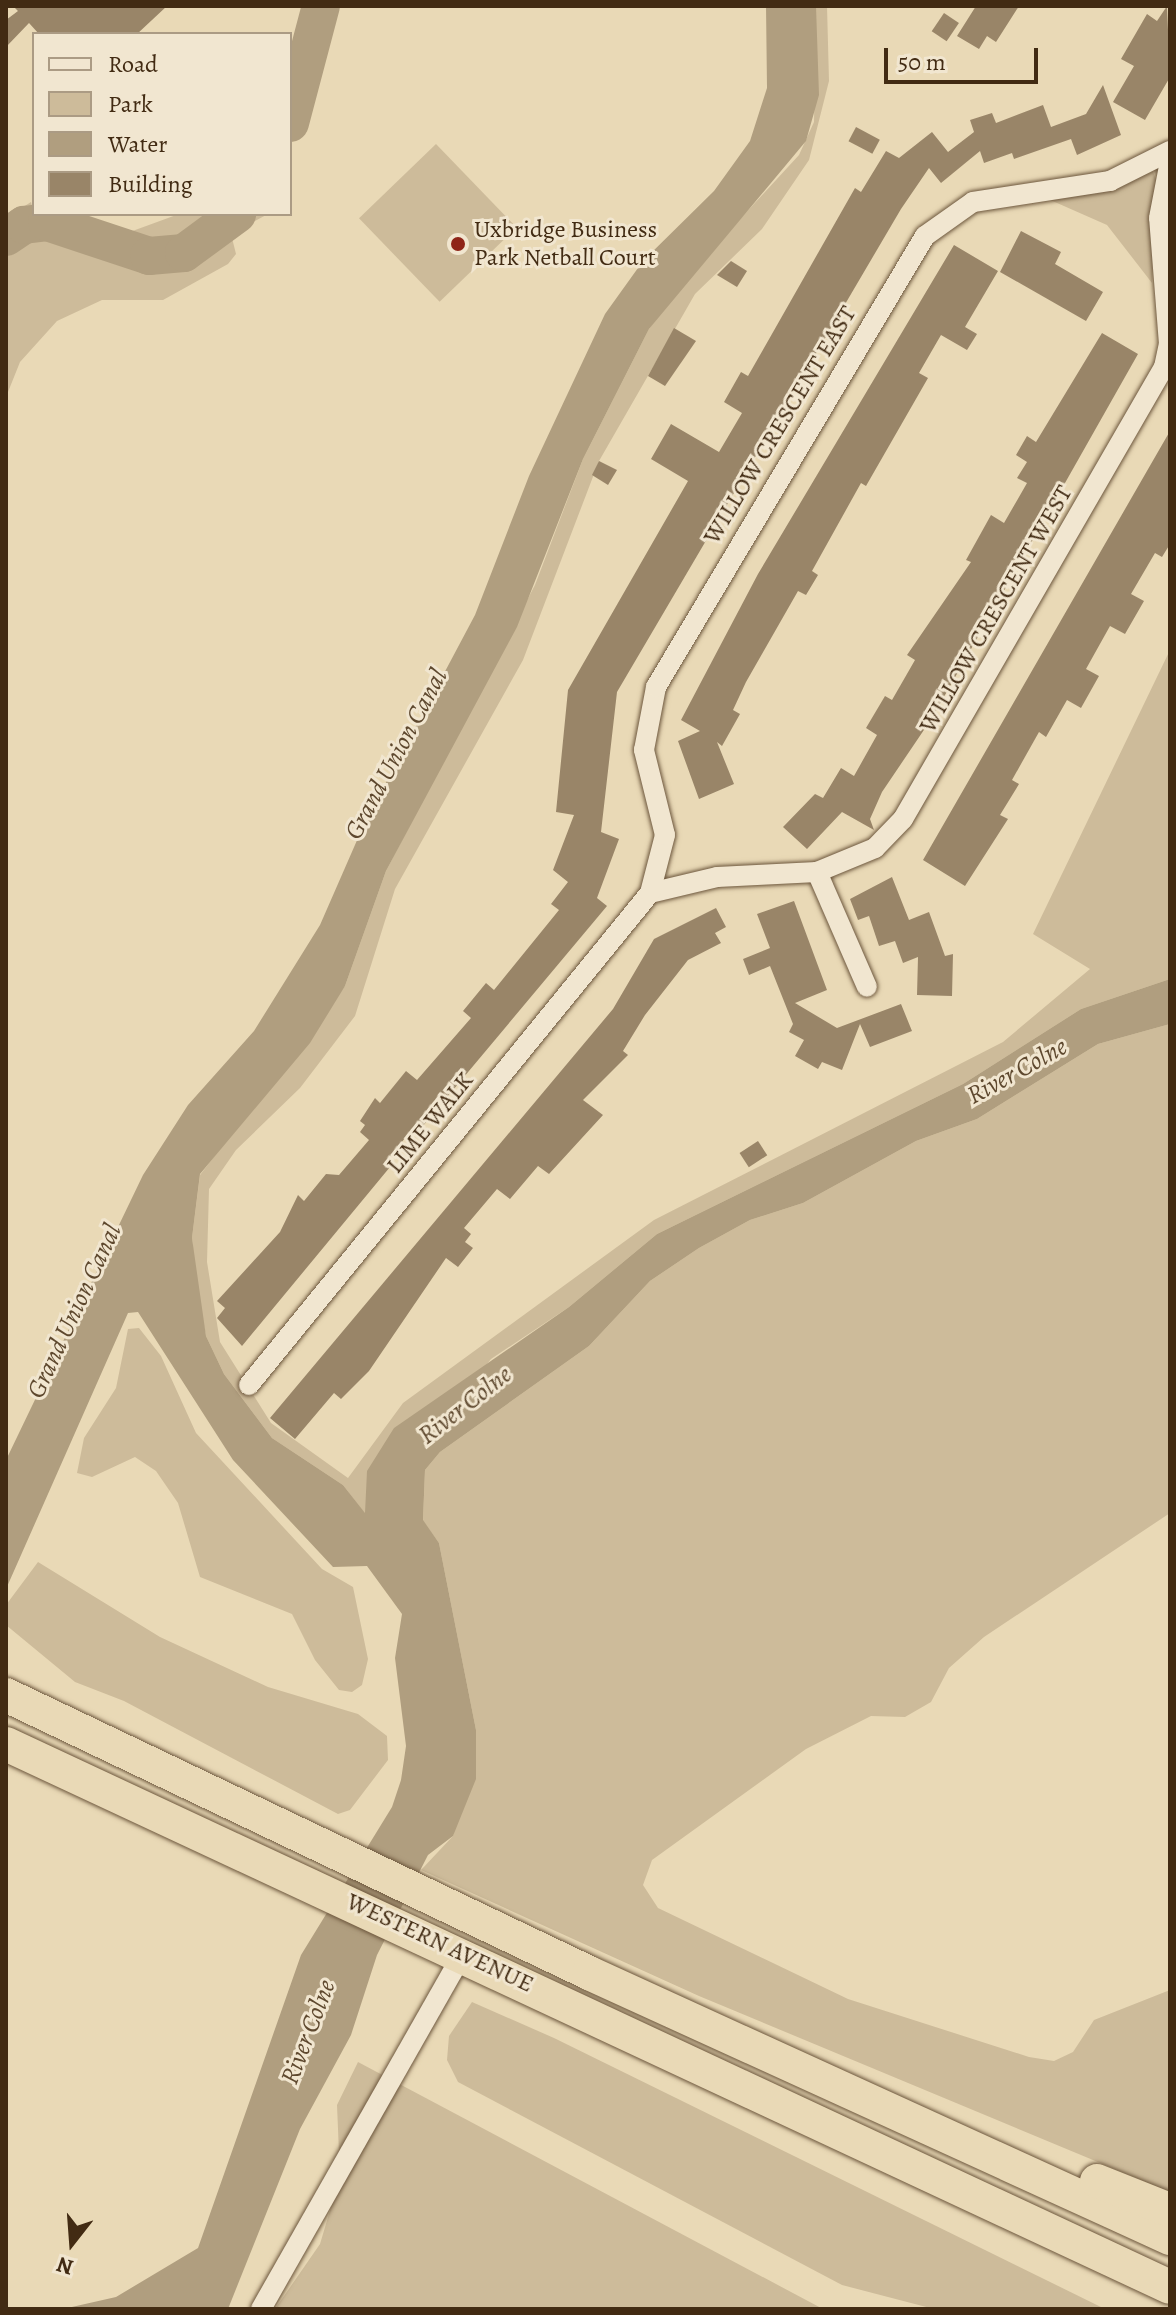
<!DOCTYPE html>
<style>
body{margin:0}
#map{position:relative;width:1176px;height:2315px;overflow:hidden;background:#e9d9b6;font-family:Alegreya,serif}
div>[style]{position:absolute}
.green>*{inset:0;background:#cdbb9a;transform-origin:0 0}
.water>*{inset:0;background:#b09e7f}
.river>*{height:38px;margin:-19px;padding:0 19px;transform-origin:19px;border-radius:19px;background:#b09e7f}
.building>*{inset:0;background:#998568;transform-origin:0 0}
.roads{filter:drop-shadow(0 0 2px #6c563c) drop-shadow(0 0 2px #6c563c)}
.street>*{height:20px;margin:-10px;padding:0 10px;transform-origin:10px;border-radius:10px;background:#f1e6d0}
.highway>*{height:34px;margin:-17px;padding:0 17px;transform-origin:17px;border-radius:17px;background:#e9d9b6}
.dots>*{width:22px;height:22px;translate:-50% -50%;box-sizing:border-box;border:4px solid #f1e6d0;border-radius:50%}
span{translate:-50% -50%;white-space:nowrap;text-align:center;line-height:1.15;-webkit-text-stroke:6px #f1e6d0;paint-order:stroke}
.poi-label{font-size:24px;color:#422b13}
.left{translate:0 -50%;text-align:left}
.street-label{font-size:24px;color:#422b13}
.water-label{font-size:26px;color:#5e482e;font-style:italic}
.frame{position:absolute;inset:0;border:8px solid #422b13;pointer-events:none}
.legend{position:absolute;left:32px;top:32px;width:260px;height:184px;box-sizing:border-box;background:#f1e6d0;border:2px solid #ab9b84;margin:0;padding:10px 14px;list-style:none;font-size:24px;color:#422b13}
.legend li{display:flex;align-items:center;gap:16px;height:40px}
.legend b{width:40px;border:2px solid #ab9b84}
.north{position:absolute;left:32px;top:2203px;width:80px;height:80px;-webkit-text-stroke:6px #f1e6d0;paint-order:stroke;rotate:197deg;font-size:22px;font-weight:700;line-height:32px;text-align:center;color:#422b13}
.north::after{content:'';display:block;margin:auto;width:28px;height:36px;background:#422b13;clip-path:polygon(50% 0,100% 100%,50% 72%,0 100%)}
.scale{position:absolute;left:884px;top:48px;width:154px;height:36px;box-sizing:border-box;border:4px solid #422b13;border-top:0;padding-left:10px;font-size:24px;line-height:28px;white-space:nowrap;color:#422b13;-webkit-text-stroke:6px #f1e6d0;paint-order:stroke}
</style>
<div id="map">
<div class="green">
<div style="clip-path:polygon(816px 6px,827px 6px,829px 81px,809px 160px,762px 229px,695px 294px,599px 461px,523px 660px,395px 889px,355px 1016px,300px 1088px,236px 1150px,209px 1189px,207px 1262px,220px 1342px,271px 1423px,348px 1478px,403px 1403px,654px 1220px,1003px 1042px,1090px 969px,1033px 934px,1170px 650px,1170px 979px,1081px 1009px,963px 1084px,657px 1234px,569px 1307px,491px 1359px,366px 1515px,343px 1485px,272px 1438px,224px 1374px,206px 1336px,196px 1286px,192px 1238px,200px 1175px,345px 986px,386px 871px,535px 585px,583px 459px,649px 329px,684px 280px,799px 155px,814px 122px)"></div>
<div style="left:436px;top:144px;width:116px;height:107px;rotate:46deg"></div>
<div style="clip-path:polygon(1153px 172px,1156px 179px,1152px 283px,1107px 225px,1048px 199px)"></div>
<div style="clip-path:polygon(31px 202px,34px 214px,76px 214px,127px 233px,179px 214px,268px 214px,231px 234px,236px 254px,228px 264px,163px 300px,102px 300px,57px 321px,20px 362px,6px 397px,6px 218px)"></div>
<div style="clip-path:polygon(1170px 1024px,1170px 1513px,984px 1637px,949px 1668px,931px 1702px,905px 1717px,871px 1716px,806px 1749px,652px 1860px,643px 1885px,658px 1908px,848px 1999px,1029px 2057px,1054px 2061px,1073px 2052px,1094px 2020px,1170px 1990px,1170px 2192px,699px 1996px,421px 1870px,453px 1836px,476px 1730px,439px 1543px,423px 1521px,425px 1470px,440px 1452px,589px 1346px,650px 1281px,699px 1248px,750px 1220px,803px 1203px,916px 1141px,977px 1119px,1098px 1044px)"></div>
<div style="clip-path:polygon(139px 1328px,161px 1356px,196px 1433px,322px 1569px,353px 1587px,368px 1659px,362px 1685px,352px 1692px,339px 1690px,315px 1660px,292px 1614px,200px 1577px,178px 1503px,156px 1471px,135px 1457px,92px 1477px,77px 1473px,84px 1438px,116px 1388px,128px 1329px)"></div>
<div style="clip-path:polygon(38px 1562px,160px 1637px,268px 1687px,358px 1714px,387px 1736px,388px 1760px,350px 1810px,338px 1814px,124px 1701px,75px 1682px,6px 1625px,6px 1605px)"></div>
<div style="clip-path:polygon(472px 2002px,554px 2038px,1105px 2309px,934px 2309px,842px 2285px,458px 2082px,447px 2060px,449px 2036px)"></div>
<div style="clip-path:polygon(358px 2062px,823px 2309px,275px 2309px,320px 2244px,340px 2177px,337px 2105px)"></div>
</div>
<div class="water">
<div style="clip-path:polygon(766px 6px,816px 6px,819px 95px,806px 141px,649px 329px,583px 459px,517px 627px,386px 871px,345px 986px,310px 1043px,200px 1174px,192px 1238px,206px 1336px,224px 1374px,272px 1438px,343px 1485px,365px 1513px,367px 1471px,394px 1428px,569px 1307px,657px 1234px,963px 1084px,1081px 1009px,1170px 979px,1170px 1024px,1098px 1044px,977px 1119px,916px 1141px,803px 1203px,750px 1220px,699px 1248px,650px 1281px,589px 1346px,440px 1452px,425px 1470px,423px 1520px,439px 1543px,476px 1730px,476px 1779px,453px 1836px,428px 1855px,377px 1955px,351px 2035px,300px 2129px,228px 2309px,63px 2309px,116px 2297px,198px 2248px,301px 1955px,392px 1807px,401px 1780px,406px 1746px,395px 1658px,402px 1614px,367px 1566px,333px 1567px,233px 1460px,138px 1312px,128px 1313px,6px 1589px,6px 1460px,143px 1175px,188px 1105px,254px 1031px,320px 925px,365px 822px,475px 615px,529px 476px,605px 314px,643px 261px,714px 191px,750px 141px,767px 88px)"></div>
</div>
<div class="river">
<div style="left:290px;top:123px;width:121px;rotate:-75.2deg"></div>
<div style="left:6px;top:237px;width:22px;rotate:-34deg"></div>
<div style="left:24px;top:225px;width:23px;rotate:-7deg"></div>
<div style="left:47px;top:222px;width:108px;rotate:18.4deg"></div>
<div style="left:149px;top:256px;width:35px;rotate:-5deg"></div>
<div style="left:184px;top:253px;width:66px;rotate:-36.3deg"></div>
</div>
<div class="building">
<div style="clip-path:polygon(13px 6px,167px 6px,137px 34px,39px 34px,29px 23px,6px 47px,6px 20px,18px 11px)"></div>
<div style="clip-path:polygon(976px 6px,1019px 6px,996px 42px,987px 36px,979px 49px,957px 36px)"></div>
<div style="clip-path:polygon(1167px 6px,1170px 77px,1145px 120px,1113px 102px,1134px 66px,1121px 59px,1147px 14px,1157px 21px)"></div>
<div style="left:944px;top:13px;width:18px;height:22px;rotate:34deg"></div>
<div style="clip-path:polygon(1103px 85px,1121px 135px,1077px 155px,1071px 139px,1014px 159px,1012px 153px,984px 163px,980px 151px,941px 183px,929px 168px,901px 209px,617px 692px,601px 832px,619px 839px,597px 898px,607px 906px,422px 1127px,417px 1123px,385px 1163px,390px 1167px,242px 1346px,217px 1318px,225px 1308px,217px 1301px,280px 1232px,298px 1195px,304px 1201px,326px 1174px,339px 1175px,369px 1140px,360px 1132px,365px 1125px,360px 1121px,375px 1098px,380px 1103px,406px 1071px,417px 1080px,471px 1018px,463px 1011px,486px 983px,494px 990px,559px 910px,551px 904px,568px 882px,553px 870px,574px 815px,556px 812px,568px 690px,688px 481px,651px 459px,671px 424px,719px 452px,742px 413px,724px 402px,741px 372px,748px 376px,855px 188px,861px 192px,886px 151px,899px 158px,932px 132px,948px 152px,974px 132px,970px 120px,992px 113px,996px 123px,1043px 105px,1051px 127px,1086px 114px)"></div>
<div style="left:856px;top:127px;width:27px;height:16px;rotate:28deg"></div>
<div style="clip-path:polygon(1021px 231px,1061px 252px,1055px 264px,1103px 292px,1086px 321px,1000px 272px)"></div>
<div style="clip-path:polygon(954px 245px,998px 271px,965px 327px,977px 334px,967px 350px,941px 335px,919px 373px,928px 378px,866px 486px,861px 483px,812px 571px,818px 575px,806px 595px,798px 591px,746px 682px,733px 710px,740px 714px,722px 746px,717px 742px,734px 784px,699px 799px,678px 741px,700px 731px,681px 720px,758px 574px)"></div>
<div style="clip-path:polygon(731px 261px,747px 271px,737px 287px,717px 275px)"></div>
<div style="clip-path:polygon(674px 328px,696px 341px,665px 386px,648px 376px)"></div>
<div style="clip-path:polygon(1102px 333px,1138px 354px,932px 718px,882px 792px,870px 819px,874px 830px,842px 812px,807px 849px,783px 827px,815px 794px,823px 798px,841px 768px,854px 776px,877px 735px,866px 728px,885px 696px,892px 700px,915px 660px,907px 655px,971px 562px,966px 560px,991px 515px,1004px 523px,1027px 483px,1017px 478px,1027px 462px,1016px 455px,1027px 436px,1036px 442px)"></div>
<div style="clip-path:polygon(1170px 431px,1170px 544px,1162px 557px,1155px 553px,1131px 594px,1144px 601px,1125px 634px,1110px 626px,1086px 669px,1099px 676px,1081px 708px,1067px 700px,1046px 737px,1039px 732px,1012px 780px,1019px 784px,1000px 815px,1008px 819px,965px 886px,923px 860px)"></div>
<div style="clip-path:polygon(599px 461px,617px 470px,608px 485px,592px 475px)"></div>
<div style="clip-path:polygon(892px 877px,909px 920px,929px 912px,945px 956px,953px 954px,952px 996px,917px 995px,918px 957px,903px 963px,895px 941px,879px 946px,869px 916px,858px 920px,850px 899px)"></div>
<div style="clip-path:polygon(794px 901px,827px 990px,795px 1003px,837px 1028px,901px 1004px,912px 1031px,870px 1047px,860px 1024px,842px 1070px,822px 1062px,818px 1069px,795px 1056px,804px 1040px,789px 1032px,793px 1024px,770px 966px,749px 975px,743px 959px,770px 948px,757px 914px)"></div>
<div style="clip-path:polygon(716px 908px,726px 927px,715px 933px,721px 943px,688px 960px,645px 1015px,623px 1051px,628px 1055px,583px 1100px,603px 1115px,549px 1174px,538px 1166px,510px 1199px,497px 1189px,464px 1228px,471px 1234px,465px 1242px,473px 1248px,458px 1267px,446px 1258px,369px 1371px,341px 1399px,334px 1393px,295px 1439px,270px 1418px,613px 1009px,654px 939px)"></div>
<div style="left:758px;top:1141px;width:17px;height:22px;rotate:57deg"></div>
</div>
<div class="roads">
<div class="street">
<div style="left:817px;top:872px;width:125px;rotate:66.5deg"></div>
<div style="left:650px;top:893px;width:69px;rotate:-13.4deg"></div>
<div style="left:717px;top:877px;width:100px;rotate:-2.9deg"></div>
<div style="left:817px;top:872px;width:63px;rotate:-22.5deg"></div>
<div style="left:875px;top:848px;width:40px;rotate:-46deg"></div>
<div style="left:903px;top:819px;width:522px;rotate:-60deg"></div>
<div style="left:1164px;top:367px;width:24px;rotate:-78deg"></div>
<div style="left:1169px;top:344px;width:126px;rotate:-94.5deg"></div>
<div style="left:1159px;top:218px;width:58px;rotate:-79.1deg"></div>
<div style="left:249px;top:1385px;width:635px;rotate:-50.82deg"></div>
<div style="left:650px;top:893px;width:60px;rotate:-75.5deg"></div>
<div style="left:665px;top:835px;width:88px;rotate:-103.9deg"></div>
<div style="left:644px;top:750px;width:64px;rotate:-79.2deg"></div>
<div style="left:656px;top:687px;width:525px;rotate:-59.19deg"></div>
<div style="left:925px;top:236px;width:59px;rotate:-35.3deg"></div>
<div style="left:973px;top:202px;width:139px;rotate:-8.7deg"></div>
<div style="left:1110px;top:181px;width:67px;rotate:-26.6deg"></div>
<div style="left:261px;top:2309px;width:409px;rotate:-60.4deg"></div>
</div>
<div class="highway">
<div style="left:6px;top:1695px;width:646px;rotate:25.49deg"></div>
<div style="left:589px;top:1973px;width:639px;rotate:24.52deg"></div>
<div style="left:6px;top:1744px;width:1284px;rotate:25.01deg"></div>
<div style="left:1097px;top:2181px;width:79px;rotate:21.7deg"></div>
</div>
</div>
<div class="dots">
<div style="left:458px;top:244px;background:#8f2418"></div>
</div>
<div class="poi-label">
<span class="left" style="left:474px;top:244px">Uxbridge Business<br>Park Netball Court</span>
</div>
<div class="street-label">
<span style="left:780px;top:425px;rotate:-59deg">WILLOW CRESCENT EAST</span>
<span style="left:996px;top:609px;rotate:-60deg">WILLOW CRESCENT WEST</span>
<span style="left:430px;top:1123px;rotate:-51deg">LIME WALK</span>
<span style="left:440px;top:1943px;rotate:25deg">WESTERN AVENUE</span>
</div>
<div class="water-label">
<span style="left:396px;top:754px;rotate:-62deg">Grand Union Canal</span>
<span style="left:1017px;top:1071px;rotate:-29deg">River Colne</span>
<span style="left:74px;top:1311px;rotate:-65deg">Grand Union Canal</span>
<span style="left:465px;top:1405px;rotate:-38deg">River Colne</span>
<span style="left:308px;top:2032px;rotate:-69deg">River Colne</span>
</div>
<div class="frame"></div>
<ul class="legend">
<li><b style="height:10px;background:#f1e6d0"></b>Road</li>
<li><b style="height:22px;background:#cdbb9a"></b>Park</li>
<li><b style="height:22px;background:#b09e7f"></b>Water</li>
<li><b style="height:22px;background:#998568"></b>Building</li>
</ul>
<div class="north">N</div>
<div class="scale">50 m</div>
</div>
